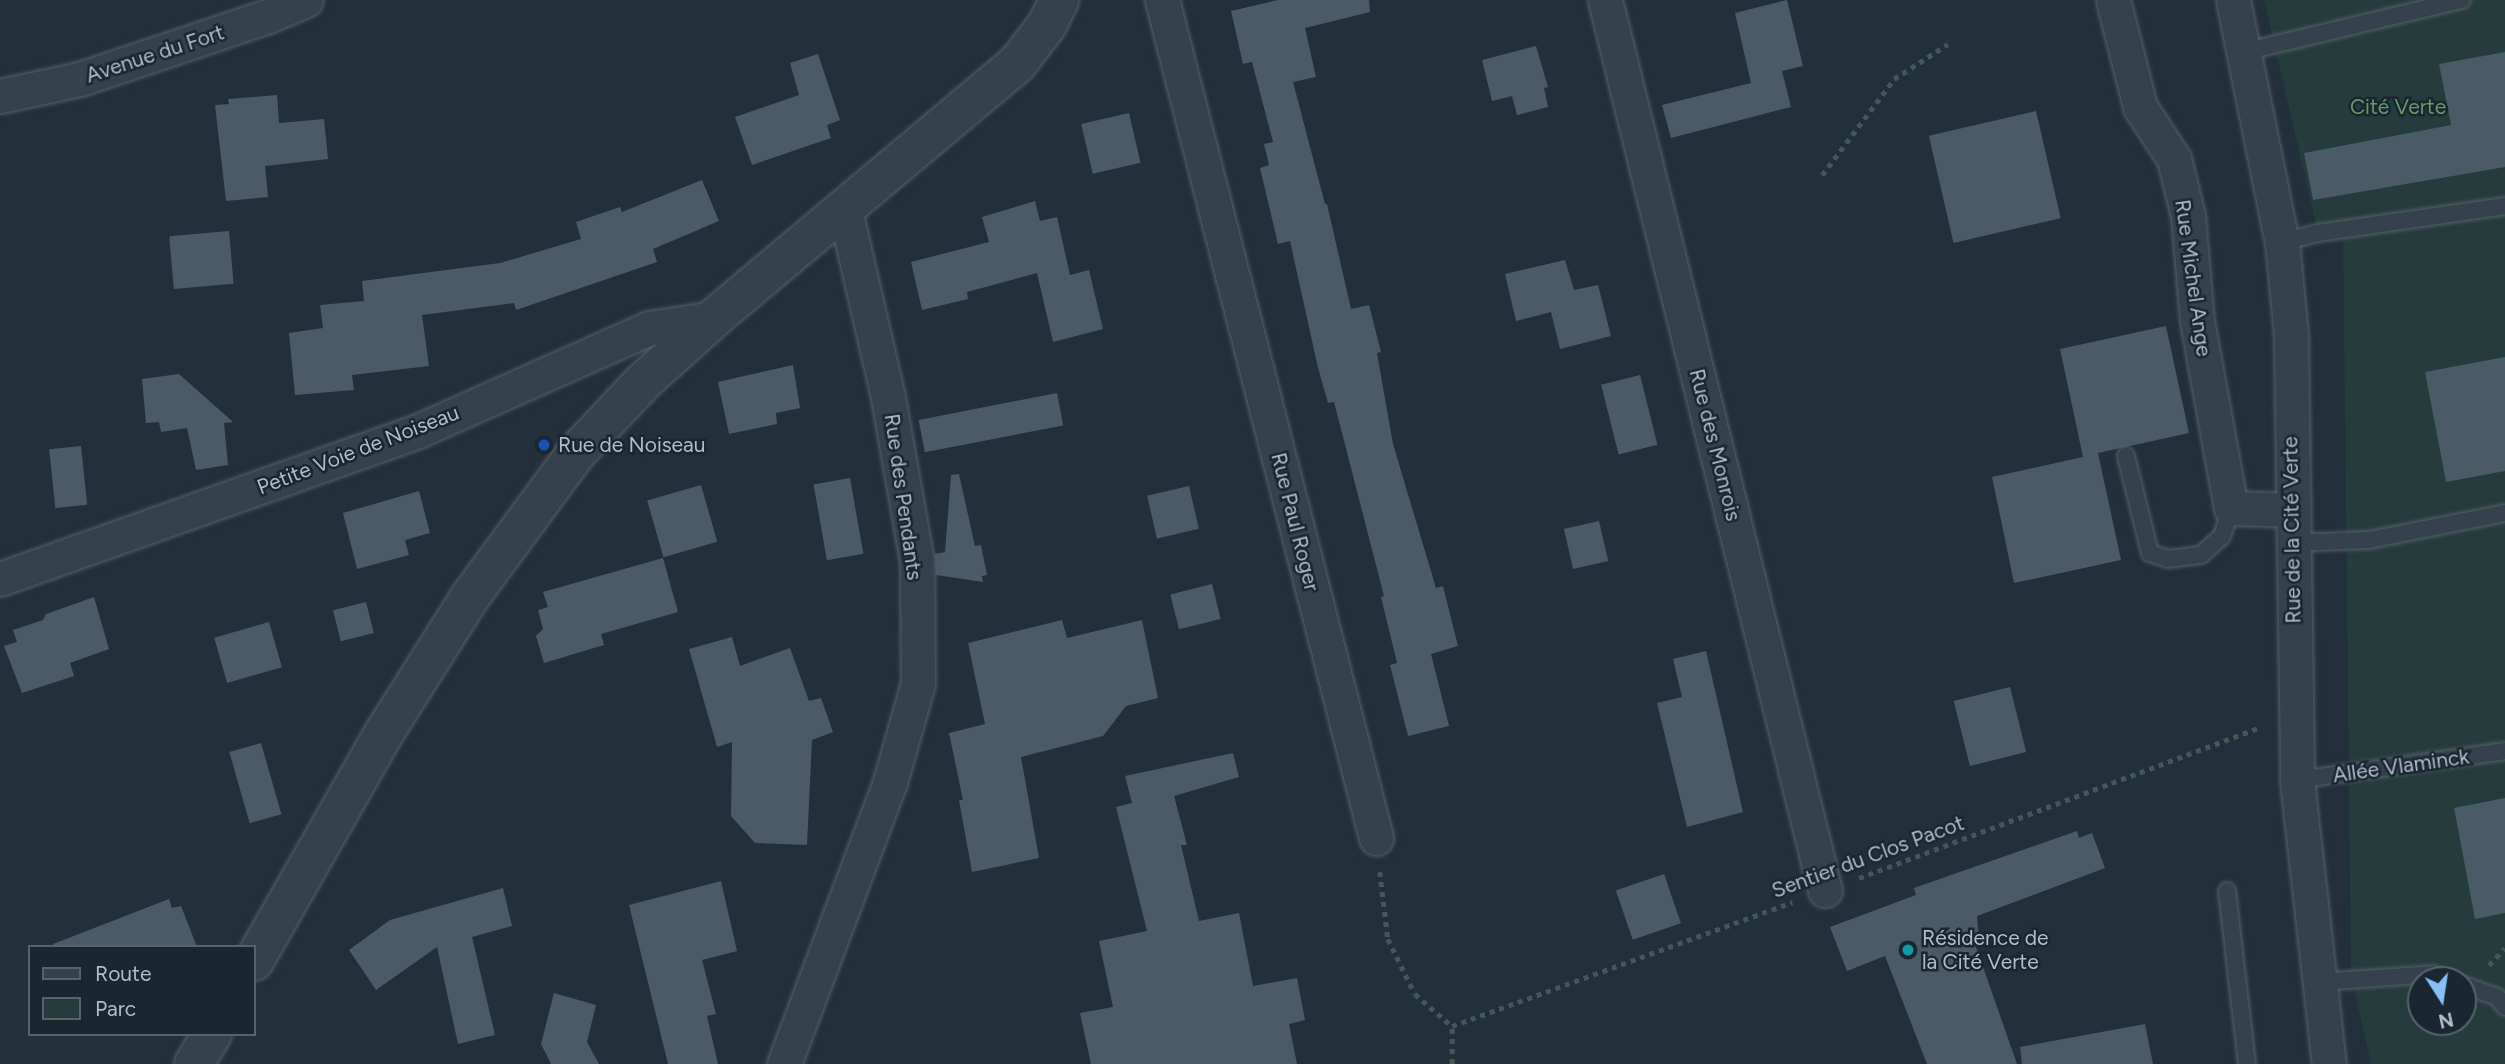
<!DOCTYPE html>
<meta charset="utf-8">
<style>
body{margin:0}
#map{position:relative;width:2505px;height:1064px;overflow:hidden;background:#22303b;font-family:Figtree,sans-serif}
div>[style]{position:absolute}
.green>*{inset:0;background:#243c3b}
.building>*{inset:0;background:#4a5a67;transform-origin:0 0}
.path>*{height:4.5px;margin-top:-2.25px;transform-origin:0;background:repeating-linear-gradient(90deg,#425858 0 5px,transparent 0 10px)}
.roads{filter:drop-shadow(0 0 2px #545f69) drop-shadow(0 0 2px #545f69)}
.service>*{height:16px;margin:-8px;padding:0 8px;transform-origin:8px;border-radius:8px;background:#36424b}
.minor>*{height:33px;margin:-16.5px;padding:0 16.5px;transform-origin:16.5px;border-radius:16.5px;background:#36424b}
.tertiary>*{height:38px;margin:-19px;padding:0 19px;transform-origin:19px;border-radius:19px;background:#36424b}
.dots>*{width:19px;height:19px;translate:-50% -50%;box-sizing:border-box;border:4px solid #1b2730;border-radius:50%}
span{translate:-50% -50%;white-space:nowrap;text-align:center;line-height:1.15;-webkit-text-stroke:5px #1b2730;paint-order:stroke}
.street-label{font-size:21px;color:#b1bcc7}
.park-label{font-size:21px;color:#67986c}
.poi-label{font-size:21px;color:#b1bcc7}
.left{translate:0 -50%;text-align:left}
.legend{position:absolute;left:28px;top:945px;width:228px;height:91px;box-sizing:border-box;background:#1b2730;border:2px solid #57636c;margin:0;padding:9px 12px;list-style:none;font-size:21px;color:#b1bcc7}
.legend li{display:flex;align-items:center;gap:14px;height:35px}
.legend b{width:35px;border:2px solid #57636c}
.north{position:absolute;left:2407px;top:966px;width:70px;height:70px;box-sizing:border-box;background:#1b2730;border:2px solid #57636c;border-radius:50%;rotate:168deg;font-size:19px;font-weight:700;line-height:28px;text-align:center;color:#b1bcc7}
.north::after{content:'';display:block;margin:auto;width:24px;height:32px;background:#84c1f9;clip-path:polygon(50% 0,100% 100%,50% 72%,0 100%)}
</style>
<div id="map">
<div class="green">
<div style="clip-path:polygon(evenodd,2264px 0,2505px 0,2505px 1064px,2371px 1064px,2351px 975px,2343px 230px,2318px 233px,2264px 0,2421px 980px,2463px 980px,2463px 1022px,2421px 1022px,2421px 980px)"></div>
</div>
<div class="building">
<div style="clip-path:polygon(1278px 0,1369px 0,1370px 12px,1305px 28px,1316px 77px,1293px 82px,1325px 204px,1327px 204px,1351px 309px,1369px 305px,1381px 352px,1377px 353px,1393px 444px,1436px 588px,1443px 586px,1458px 646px,1431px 654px,1449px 726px,1408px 736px,1390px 665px,1397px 663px,1381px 597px,1384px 596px,1334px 402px,1328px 403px,1318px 368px,1290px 241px,1278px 244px,1260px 168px,1269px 165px,1264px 144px,1273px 142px,1252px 62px,1243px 64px,1231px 11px)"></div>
<div style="clip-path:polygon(1787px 0,1803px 66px,1782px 71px,1791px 107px,1671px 138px,1662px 105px,1751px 83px,1735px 13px)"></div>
<div style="clip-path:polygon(1536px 46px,1548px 87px,1544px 88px,1548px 107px,1517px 115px,1512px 96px,1492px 101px,1482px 60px)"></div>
<div style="clip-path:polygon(2505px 52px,2505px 167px,2313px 200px,2304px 153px,2451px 125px,2439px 64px)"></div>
<div style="clip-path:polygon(818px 54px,840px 120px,827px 125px,831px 138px,752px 165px,735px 117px,799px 95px,790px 63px)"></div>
<div style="clip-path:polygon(277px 95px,279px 123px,324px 119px,328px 159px,265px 166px,268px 197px,226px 201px,215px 105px,229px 104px,228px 99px)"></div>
<div style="left:2036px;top:111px;width:110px;height:110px;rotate:77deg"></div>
<div style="left:1129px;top:113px;width:51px;height:49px;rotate:77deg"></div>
<div style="clip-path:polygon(702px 180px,719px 221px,653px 249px,657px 262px,516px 310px,514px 303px,422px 315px,429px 366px,352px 375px,354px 390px,295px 395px,289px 333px,323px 328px,320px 305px,364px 301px,362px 281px,500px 263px,581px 239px,576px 222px,620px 207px,622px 212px)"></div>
<div style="clip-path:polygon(1035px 201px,1040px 221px,1057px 217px,1070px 275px,1089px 270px,1103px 329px,1053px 342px,1037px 273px,967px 292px,968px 299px,922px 310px,911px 262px,989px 242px,982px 217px)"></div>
<div style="left:229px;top:231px;width:53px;height:60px;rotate:85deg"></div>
<div style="clip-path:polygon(1565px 260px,1574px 290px,1598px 285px,1611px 336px,1560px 349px,1551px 312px,1516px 321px,1505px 274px)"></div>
<div style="clip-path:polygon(2166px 326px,2189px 433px,2098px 453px,2121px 560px,2014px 583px,1992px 477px,2083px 457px,2060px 349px)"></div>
<div style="clip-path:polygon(2505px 357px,2505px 471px,2446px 482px,2425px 372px)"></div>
<div style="clip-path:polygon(793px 365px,800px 408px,776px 413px,777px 424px,729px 434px,718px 382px)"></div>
<div style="clip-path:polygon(179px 374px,233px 422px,224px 423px,228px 465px,196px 470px,187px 428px,161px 432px,159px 422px,146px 423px,142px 379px)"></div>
<div style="left:1640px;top:375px;width:72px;height:40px;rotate:76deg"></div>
<div style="left:1057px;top:393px;width:33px;height:141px;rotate:79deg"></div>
<div style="left:81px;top:446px;width:59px;height:32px;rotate:84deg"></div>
<div style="clip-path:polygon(959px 474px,975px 546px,981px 545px,987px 575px,982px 576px,983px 582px,936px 575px,935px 554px,945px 552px,951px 475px)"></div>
<div style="left:850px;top:478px;width:77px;height:37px;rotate:80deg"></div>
<div style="left:701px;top:485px;width:59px;height:56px;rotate:74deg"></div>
<div style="left:1189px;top:486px;width:44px;height:43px;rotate:77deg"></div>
<div style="clip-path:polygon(419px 491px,430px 533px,405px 540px,409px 555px,357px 569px,343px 513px)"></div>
<div style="left:1599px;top:521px;width:41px;height:36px;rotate:77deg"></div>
<div style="clip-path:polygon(663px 558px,678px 612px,601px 634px,604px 645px,544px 663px,536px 636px,543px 629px,538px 610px,548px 607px,543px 592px)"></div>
<div style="left:1212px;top:584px;width:36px;height:43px;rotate:76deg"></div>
<div style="clip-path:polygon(94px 597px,109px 649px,70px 663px,74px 676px,22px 693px,4px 646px,17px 642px,13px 630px,43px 620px,46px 614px)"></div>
<div style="left:366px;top:602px;width:32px;height:34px;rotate:76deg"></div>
<div style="clip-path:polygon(1062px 620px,1067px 638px,1142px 620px,1158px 698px,1126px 706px,1103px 736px,1021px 757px,1039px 858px,972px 872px,959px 800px,963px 800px,949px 733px,985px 724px,968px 643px)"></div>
<div style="left:269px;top:622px;width:47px;height:57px;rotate:74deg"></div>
<div style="clip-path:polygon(732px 637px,740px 666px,790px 648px,809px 701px,821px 698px,833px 732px,812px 740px,807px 845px,755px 843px,731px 816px,732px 742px,717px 747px,689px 649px)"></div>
<div style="clip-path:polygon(1706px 651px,1743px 812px,1687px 827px,1657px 703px,1682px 697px,1673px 659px)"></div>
<div style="left:2010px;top:687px;width:67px;height:58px;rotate:76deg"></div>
<div style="left:261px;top:743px;width:74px;height:33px;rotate:74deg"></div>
<div style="clip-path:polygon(1233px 753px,1239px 777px,1174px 796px,1187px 845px,1181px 845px,1199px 921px,1239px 913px,1253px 986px,1297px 978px,1305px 1020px,1289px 1024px,1297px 1064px,1091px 1064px,1080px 1013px,1113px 1007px,1099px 941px,1147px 931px,1116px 807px,1132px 803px,1125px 776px)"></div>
<div style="clip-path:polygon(2505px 798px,2505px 913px,2475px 919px,2454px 808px)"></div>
<div style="clip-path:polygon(2077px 831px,2079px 838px,2092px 833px,2105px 868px,1977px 916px,1979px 940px,1976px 947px,2017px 1064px,1927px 1064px,1885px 956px,1847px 971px,1830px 927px,1916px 895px,1914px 888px)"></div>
<div style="left:1664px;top:874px;width:52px;height:51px;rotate:71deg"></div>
<div style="clip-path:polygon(721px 881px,737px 951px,702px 960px,716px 1014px,707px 1016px,718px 1064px,668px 1064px,629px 905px)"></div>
<div style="clip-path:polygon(503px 888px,512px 926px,472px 937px,495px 1035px,458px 1044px,437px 947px,376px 990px,349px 950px,390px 920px)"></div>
<div style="clip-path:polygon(169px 899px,172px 908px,181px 906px,197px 947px,53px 947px,53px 944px)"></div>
<div style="clip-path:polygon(554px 993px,596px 1005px,587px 1042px,599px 1064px,551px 1064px,541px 1044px)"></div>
<div style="clip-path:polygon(2145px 1024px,2153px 1064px,2022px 1064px,2020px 1047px)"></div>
</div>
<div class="path">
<div style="left:1822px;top:175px;width:120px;rotate:-53.1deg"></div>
<div style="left:1894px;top:79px;width:64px;rotate:-32.9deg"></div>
<div style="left:1380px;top:872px;width:67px;rotate:83.2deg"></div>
<div style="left:1388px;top:939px;width:61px;rotate:63.9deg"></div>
<div style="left:1415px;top:994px;width:49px;rotate:40.9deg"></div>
<div style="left:1859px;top:878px;width:429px;rotate:-20.6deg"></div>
<div style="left:2489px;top:965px;width:23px;rotate:-47deg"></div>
<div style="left:1452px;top:1026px;width:362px;rotate:-20deg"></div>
<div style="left:1452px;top:1064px;width:38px;rotate:-90deg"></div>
</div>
<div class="roads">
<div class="service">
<div style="left:2243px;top:52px;width:225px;rotate:-13.4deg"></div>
<div style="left:2282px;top:242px;width:37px;rotate:-14deg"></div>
<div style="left:2318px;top:233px;width:189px;rotate:-8.2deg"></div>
<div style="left:2126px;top:456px;width:100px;rotate:76.1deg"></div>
<div style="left:2150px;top:553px;width:19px;rotate:18deg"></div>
<div style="left:2168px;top:559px;width:33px;rotate:-7deg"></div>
<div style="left:2201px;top:555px;width:28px;rotate:-42deg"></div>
<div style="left:2222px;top:536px;width:29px;rotate:-72deg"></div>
<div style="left:2291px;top:543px;width:78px;rotate:-2.2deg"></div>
<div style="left:2369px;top:540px;width:139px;rotate:-11.2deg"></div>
<div style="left:2297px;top:780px;width:210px;rotate:-7.9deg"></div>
<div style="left:2227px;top:891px;width:174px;rotate:83.4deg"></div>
<div style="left:2320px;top:982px;width:113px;rotate:-4deg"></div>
<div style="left:2433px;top:974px;width:17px;rotate:21deg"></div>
<div style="left:2463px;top:985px;width:36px;rotate:19deg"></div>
<div style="left:2497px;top:997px;width:13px;rotate:51deg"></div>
</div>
<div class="minor">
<div style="left:1162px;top:0;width:865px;rotate:75.67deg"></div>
<div style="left:1605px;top:0;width:917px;rotate:76.12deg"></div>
<div style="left:2113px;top:0;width:110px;rotate:75.8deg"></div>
<div style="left:2140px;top:107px;width:62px;rotate:56.8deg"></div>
<div style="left:2174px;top:159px;width:59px;rotate:76.2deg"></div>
<div style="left:2188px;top:216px;width:105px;rotate:85.1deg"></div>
<div style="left:2197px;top:321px;width:190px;rotate:79.7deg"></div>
<div style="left:2231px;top:508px;width:60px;rotate:1.9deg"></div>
<div style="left:2233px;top:0;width:247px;rotate:78.6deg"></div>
<div style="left:2282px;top:242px;width:94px;rotate:84.5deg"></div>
<div style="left:2291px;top:336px;width:444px;rotate:89.2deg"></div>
<div style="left:2297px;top:780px;width:286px;rotate:83.6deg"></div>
<div style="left:0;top:96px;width:82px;rotate:-12deg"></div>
<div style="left:80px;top:79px;width:198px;rotate:-18.5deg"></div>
<div style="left:268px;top:16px;width:41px;rotate:-22.8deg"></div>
<div style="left:0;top:579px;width:443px;rotate:-19.5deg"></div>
<div style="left:418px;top:431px;width:253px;rotate:-24deg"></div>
<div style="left:649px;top:328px;width:66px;rotate:-8.7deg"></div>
<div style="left:784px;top:1064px;width:301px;rotate:-69.4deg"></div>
<div style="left:890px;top:782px;width:103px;rotate:-74.2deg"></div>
<div style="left:918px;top:683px;width:121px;rotate:-90.5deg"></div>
<div style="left:917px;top:562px;width:168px;rotate:-100deg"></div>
<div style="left:888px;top:397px;width:196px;rotate:-103deg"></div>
</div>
<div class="tertiary">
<div style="left:254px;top:961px;width:262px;rotate:-60.3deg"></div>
<div style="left:384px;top:733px;width:161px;rotate:-57.7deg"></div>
<div style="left:470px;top:597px;width:180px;rotate:-53.6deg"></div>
<div style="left:577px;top:452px;width:96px;rotate:-46.7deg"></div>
<div style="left:643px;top:382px;width:96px;rotate:-42deg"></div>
<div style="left:714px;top:318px;width:395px;rotate:-40deg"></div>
<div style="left:1017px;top:64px;width:49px;rotate:-52.4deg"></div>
<div style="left:1047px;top:25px;width:28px;rotate:-64deg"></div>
<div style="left:194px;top:1064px;width:35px;rotate:-59deg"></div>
</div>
</div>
<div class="dots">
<div style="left:544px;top:445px;background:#1a4fb4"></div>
<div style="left:1908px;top:950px;background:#0f9aa8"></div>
</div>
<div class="street-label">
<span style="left:155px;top:54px;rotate:-18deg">Avenue du Fort</span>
<span style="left:2193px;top:278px;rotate:82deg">Rue Michel Ange</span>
<span style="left:1715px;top:445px;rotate:76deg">Rue des Monrois</span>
<span style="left:358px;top:450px;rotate:-21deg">Petite Voie de Noiseau</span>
<span style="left:903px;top:497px;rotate:82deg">Rue des Pendants</span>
<span style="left:1295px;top:522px;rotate:76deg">Rue Paul Roger</span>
<span style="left:2292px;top:530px;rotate:-91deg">Rue de la Cité Verte</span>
<span style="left:2401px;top:766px;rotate:-8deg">Allée Vlaminck</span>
<span style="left:1868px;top:857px;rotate:-20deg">Sentier du Clos Pacot</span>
</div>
<div class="park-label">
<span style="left:2398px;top:107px">Cité Verte</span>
</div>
<div class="poi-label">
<span class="left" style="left:558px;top:445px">Rue de Noiseau</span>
<span class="left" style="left:1922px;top:950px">Résidence de<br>la Cité Verte</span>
</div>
<ul class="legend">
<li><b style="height:9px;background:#36424b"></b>Route</li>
<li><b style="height:19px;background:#243c3b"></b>Parc</li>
</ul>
<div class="north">N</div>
</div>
